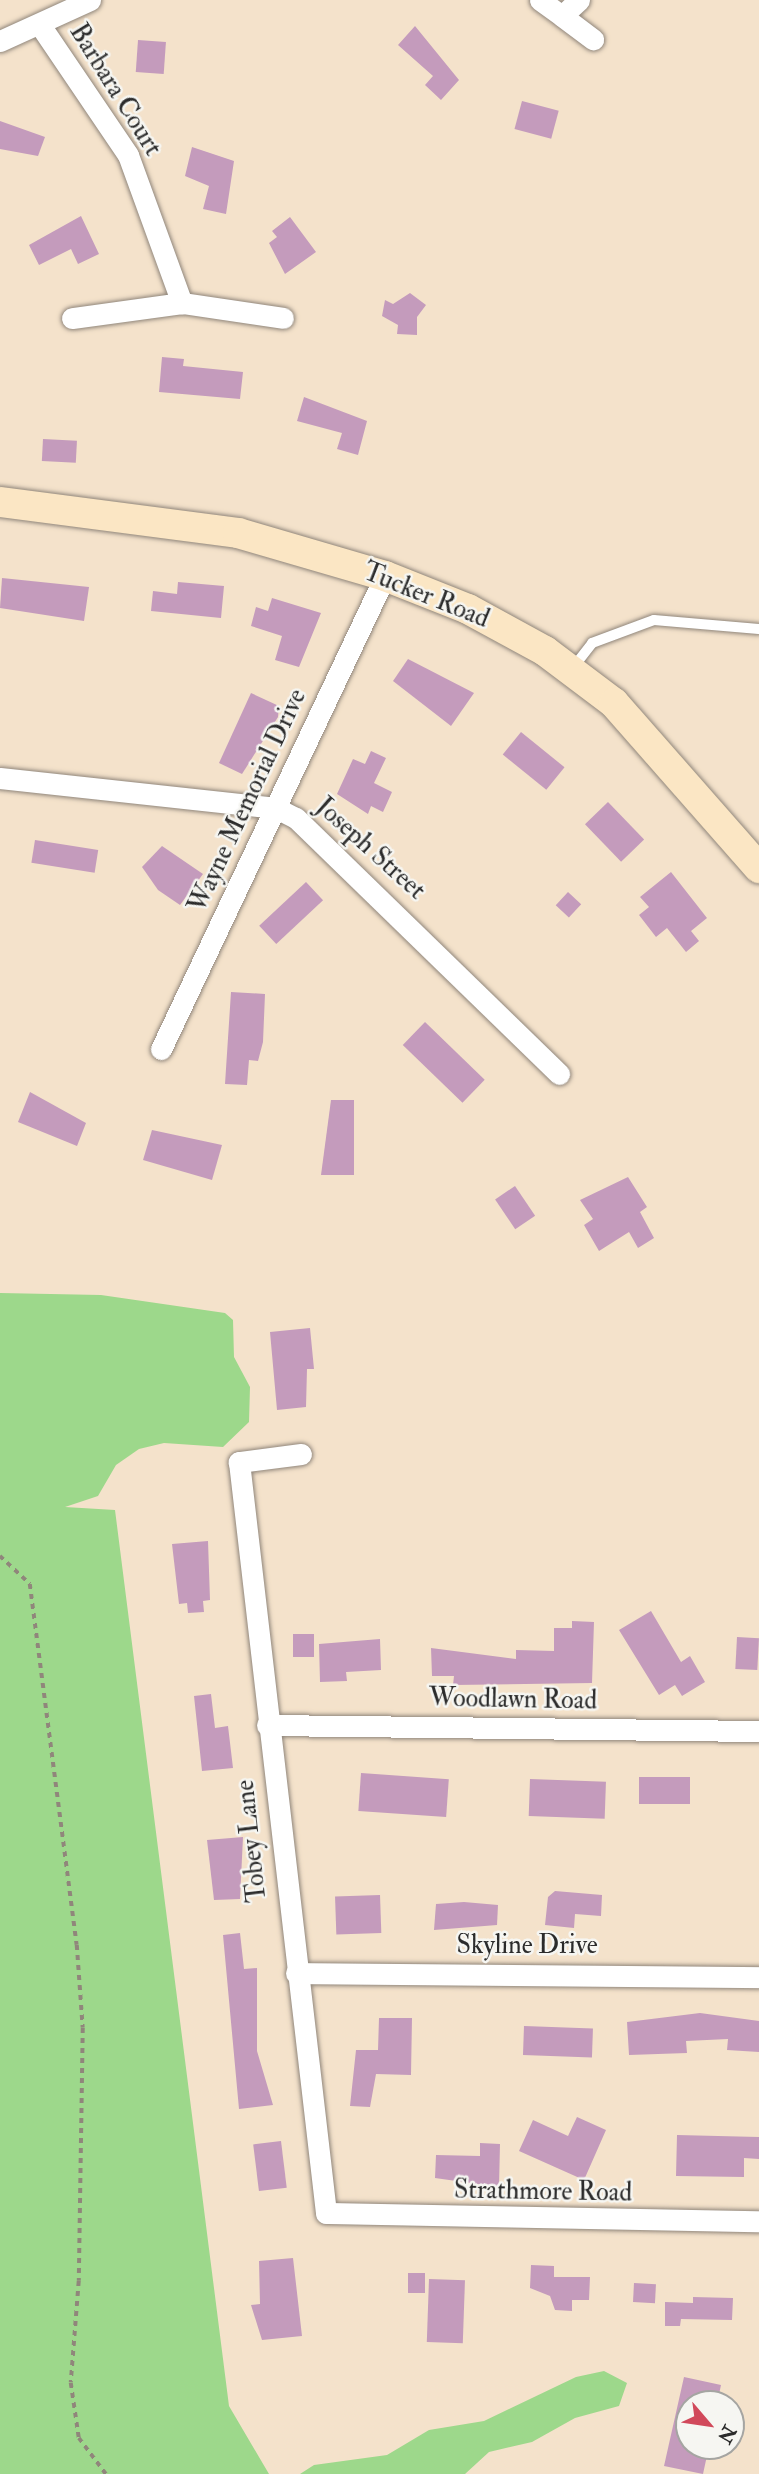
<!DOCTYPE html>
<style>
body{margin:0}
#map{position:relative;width:759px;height:2474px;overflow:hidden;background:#f4e2cb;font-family:"IM FELL Double Pica",serif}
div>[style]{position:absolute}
.green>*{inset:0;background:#9dd88b}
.building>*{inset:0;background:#c49bbc;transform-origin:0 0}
.path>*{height:3.5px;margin-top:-1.75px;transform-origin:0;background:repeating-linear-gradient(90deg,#90867b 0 5px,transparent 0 10px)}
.roads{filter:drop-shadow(0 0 2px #90867b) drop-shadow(0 0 2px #90867b)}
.lane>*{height:10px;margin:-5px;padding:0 5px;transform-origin:5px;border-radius:5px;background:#fff}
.street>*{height:21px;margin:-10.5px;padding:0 10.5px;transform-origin:10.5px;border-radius:10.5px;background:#fff}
.secondary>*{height:30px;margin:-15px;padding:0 15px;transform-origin:15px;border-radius:15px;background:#fbe6c4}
span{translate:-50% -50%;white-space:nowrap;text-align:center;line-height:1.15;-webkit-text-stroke:5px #f6f6f2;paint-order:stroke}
.street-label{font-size:26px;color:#2b2b2b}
.north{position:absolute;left:675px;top:2390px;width:70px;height:70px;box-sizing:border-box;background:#f6f6f2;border:2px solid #a5a5a2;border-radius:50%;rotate:119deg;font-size:19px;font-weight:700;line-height:28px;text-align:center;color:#2b2b2b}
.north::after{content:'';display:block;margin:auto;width:24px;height:32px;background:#d1495b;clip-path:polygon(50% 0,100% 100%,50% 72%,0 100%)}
</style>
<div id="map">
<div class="green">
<div style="clip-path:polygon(0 1293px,101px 1295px,225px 1313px,233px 1320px,234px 1357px,250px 1387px,249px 1422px,223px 1447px,164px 1443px,139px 1449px,116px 1465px,98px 1496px,65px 1507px,115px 1510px,229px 2406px,269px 2474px,0 2474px)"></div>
<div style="clip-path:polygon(604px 2371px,627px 2383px,619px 2406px,575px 2418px,532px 2442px,489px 2452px,465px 2474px,300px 2474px,314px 2465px,387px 2455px,429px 2430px,484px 2421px,576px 2377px)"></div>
</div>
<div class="building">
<div style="clip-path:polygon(415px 26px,459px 80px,441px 100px,425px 85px,433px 76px,398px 45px)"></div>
<div style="left:138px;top:40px;width:28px;height:32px;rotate:4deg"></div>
<div style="left:522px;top:101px;width:38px;height:29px;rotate:15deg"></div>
<div style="clip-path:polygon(0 121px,45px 137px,38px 156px,0 149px)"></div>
<div style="clip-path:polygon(192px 147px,234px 161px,226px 214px,203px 209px,209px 186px,185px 176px)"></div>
<div style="clip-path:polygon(81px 216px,99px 254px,78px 264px,71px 249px,39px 265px,29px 245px)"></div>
<div style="clip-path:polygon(290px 217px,316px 252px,285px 274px,269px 243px,277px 237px,272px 231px)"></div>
<div style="clip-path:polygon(410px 293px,426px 305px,417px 317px,417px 335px,397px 334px,398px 325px,382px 316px,385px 300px,393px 304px)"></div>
<div style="clip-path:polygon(162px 357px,184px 359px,183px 366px,243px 372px,240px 399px,159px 392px)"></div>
<div style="clip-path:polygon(304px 397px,367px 421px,358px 455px,337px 449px,342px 433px,297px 421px)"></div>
<div style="left:43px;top:439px;width:34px;height:22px;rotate:3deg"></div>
<div style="clip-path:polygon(2px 578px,89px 587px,84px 621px,0 608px)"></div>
<div style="clip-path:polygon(178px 582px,224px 586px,221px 618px,151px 611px,153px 591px,177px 594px)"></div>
<div style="clip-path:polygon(272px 598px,321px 613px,299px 667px,275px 660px,282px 636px,251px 626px,256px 607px,268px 611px)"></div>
<div style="clip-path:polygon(408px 659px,474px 693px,451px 726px,393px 681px)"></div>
<div style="clip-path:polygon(251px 693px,279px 706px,278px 717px,242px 774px,219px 763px)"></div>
<div style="left:521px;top:732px;width:56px;height:29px;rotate:39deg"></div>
<div style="clip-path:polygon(371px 751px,386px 758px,374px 783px,392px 792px,383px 812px,371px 806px,368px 814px,337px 794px,353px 759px,365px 764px)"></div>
<div style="left:608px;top:802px;width:52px;height:32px;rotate:46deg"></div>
<div style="left:35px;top:840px;width:64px;height:23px;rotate:9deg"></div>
<div style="clip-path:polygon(162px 846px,203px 874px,180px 905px,158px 890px,142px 867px)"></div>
<div style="clip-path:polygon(671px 872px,707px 918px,691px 931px,699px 941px,686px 952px,667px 928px,656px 937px,639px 915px,649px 907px,640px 897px)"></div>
<div style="left:306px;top:882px;width:25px;height:64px;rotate:47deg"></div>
<div style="left:568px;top:892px;width:18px;height:18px;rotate:43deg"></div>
<div style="clip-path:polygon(231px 992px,265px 994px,263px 1042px,258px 1061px,249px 1060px,247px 1085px,225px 1084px)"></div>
<div style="left:425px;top:1022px;width:83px;height:32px;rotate:44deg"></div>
<div style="clip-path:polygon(30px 1092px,86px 1123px,77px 1146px,18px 1122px)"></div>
<div style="clip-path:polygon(331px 1100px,354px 1100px,354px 1175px,321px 1175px)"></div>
<div style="clip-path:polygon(152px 1130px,222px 1145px,212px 1180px,143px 1160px)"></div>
<div style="clip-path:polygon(628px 1177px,647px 1207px,640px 1212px,654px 1238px,638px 1248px,629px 1232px,599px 1251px,584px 1225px,593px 1219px,580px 1200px)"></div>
<div style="left:515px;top:1186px;width:36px;height:24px;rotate:56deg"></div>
<div style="clip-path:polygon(310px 1328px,314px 1369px,307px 1369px,306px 1407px,277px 1410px,270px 1332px)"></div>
<div style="clip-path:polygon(208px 1541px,210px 1600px,203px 1601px,204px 1612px,188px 1613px,187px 1603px,179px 1604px,172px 1544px)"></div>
<div style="clip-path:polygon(651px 1611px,681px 1662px,690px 1656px,705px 1682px,682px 1696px,675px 1685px,659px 1695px,619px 1630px)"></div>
<div style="clip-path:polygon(572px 1621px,594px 1622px,592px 1683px,453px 1685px,454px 1676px,432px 1676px,431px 1648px,516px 1659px,516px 1650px,554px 1651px,554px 1628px,572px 1628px)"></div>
<div style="left:293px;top:1634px;width:21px;height:23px"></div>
<div style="left:737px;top:1637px;width:22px;height:32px;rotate:3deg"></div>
<div style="clip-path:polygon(380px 1639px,381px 1670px,346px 1672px,347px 1681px,320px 1682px,319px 1644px)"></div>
<div style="clip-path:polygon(211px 1694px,215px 1728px,228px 1726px,233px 1768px,202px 1771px,194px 1696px)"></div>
<div style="left:361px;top:1773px;width:88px;height:38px;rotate:4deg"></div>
<div style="left:639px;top:1777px;width:51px;height:27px"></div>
<div style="left:530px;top:1779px;width:76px;height:37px;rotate:2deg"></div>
<div style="clip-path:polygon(243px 1837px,240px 1899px,214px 1900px,207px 1840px)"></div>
<div style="clip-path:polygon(555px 1891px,602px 1895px,601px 1916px,575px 1914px,574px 1928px,545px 1925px,548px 1897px)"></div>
<div style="left:380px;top:1895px;width:38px;height:45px;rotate:88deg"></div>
<div style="clip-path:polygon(464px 1902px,498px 1905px,497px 1925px,434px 1930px,436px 1904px)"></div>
<div style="clip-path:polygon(240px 1933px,244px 1969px,257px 1968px,257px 2051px,273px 2105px,239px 2109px,223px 1935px)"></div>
<div style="clip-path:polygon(700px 2013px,759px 2021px,759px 2052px,727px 2050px,728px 2039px,686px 2041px,687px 2053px,629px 2055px,627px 2022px)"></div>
<div style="clip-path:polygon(379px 2018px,412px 2018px,411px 2075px,376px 2074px,370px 2107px,350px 2106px,356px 2050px,378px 2050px)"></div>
<div style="left:524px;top:2026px;width:69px;height:29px;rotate:2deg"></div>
<div style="clip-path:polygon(577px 2117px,606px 2130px,584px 2180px,519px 2151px,533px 2120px,568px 2136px)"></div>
<div style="clip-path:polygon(677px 2135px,759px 2137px,759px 2159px,744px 2158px,744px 2177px,676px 2176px)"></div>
<div style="left:281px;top:2141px;width:47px;height:28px;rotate:83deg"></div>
<div style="clip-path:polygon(480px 2143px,500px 2144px,499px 2187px,435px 2178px,436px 2155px,480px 2156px)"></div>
<div style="clip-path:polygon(293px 2258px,302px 2336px,262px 2340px,251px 2305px,260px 2304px,259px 2261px)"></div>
<div style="clip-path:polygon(531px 2265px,554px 2266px,554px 2277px,590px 2277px,589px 2300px,572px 2300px,572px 2311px,555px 2310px,550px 2296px,530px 2288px)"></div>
<div style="left:408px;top:2273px;width:17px;height:20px"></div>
<div style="left:429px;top:2279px;width:36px;height:63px;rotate:2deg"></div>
<div style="left:634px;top:2283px;width:22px;height:19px;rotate:3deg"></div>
<div style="clip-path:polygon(693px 2297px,733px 2298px,732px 2320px,681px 2319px,680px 2326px,665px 2326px,665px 2302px,693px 2303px)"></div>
<div style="clip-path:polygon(684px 2377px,721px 2385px,717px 2404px,689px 2404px,689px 2446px,708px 2451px,703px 2474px,664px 2466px)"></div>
</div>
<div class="path">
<div style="left:0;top:1556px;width:41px;rotate:43deg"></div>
<div style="left:30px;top:1584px;width:364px;rotate:82.6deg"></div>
<div style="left:77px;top:1945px;width:83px;rotate:85.9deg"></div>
<div style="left:83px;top:2028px;width:253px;rotate:90.9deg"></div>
<div style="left:79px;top:2281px;width:102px;rotate:94.5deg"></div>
<div style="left:71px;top:2383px;width:56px;rotate:81.7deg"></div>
<div style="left:79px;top:2438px;width:45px;rotate:53.1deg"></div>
</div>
<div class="roads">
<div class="lane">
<div style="left:572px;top:669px;width:33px;rotate:-52deg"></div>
<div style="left:592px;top:643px;width:66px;rotate:-20.4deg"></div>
<div style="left:654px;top:620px;width:105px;rotate:4.9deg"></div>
</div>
<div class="street">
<div style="left:540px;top:0;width:27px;rotate:36deg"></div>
<div style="left:579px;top:0;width:23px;rotate:137deg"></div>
<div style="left:562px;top:16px;width:39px;rotate:37deg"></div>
<div style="left:40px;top:25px;width:157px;rotate:55.9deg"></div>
<div style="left:128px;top:155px;width:158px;rotate:70deg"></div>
<div style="left:182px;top:303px;width:111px;rotate:172.2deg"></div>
<div style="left:0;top:41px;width:99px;rotate:-24.5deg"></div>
<div style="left:182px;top:303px;width:102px;rotate:8.4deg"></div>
<div style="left:0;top:778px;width:278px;rotate:6.2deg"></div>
<div style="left:276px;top:808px;width:22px;rotate:27deg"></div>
<div style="left:296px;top:818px;width:367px;rotate:44.2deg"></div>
<div style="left:161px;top:1049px;width:523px;rotate:-64.66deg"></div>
<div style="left:301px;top:1454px;width:63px;rotate:172.6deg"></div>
<div style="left:239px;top:1462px;width:756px;rotate:83.39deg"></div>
<div style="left:326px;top:2213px;width:433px;rotate:1.1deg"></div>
<div style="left:267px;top:1725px;width:492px;rotate:0.7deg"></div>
<div style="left:296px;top:1973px;width:463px;rotate:0.5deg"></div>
</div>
<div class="secondary">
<div style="left:0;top:502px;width:240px;rotate:7.4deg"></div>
<div style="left:238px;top:533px;width:153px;rotate:16.3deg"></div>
<div style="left:385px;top:576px;width:89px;rotate:21.7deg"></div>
<div style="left:468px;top:609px;width:88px;rotate:28.6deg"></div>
<div style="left:545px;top:651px;width:86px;rotate:37deg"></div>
<div style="left:614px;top:703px;width:220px;rotate:48.7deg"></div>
</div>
</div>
<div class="street-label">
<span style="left:115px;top:90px;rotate:58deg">Barbara Court</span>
<span style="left:426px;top:596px;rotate:22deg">Tucker Road</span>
<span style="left:248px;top:801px;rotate:-65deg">Wayne Memorial Drive</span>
<span style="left:370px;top:849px;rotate:42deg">Joseph Street</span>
<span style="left:513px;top:1700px;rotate:1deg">Woodlawn Road</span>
<span style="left:252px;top:1841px;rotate:-96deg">Tobey Lane</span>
<span style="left:527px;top:1946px">Skyline Drive</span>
<span style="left:543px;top:2192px;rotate:1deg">Strathmore Road</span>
</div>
<div class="north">N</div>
</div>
